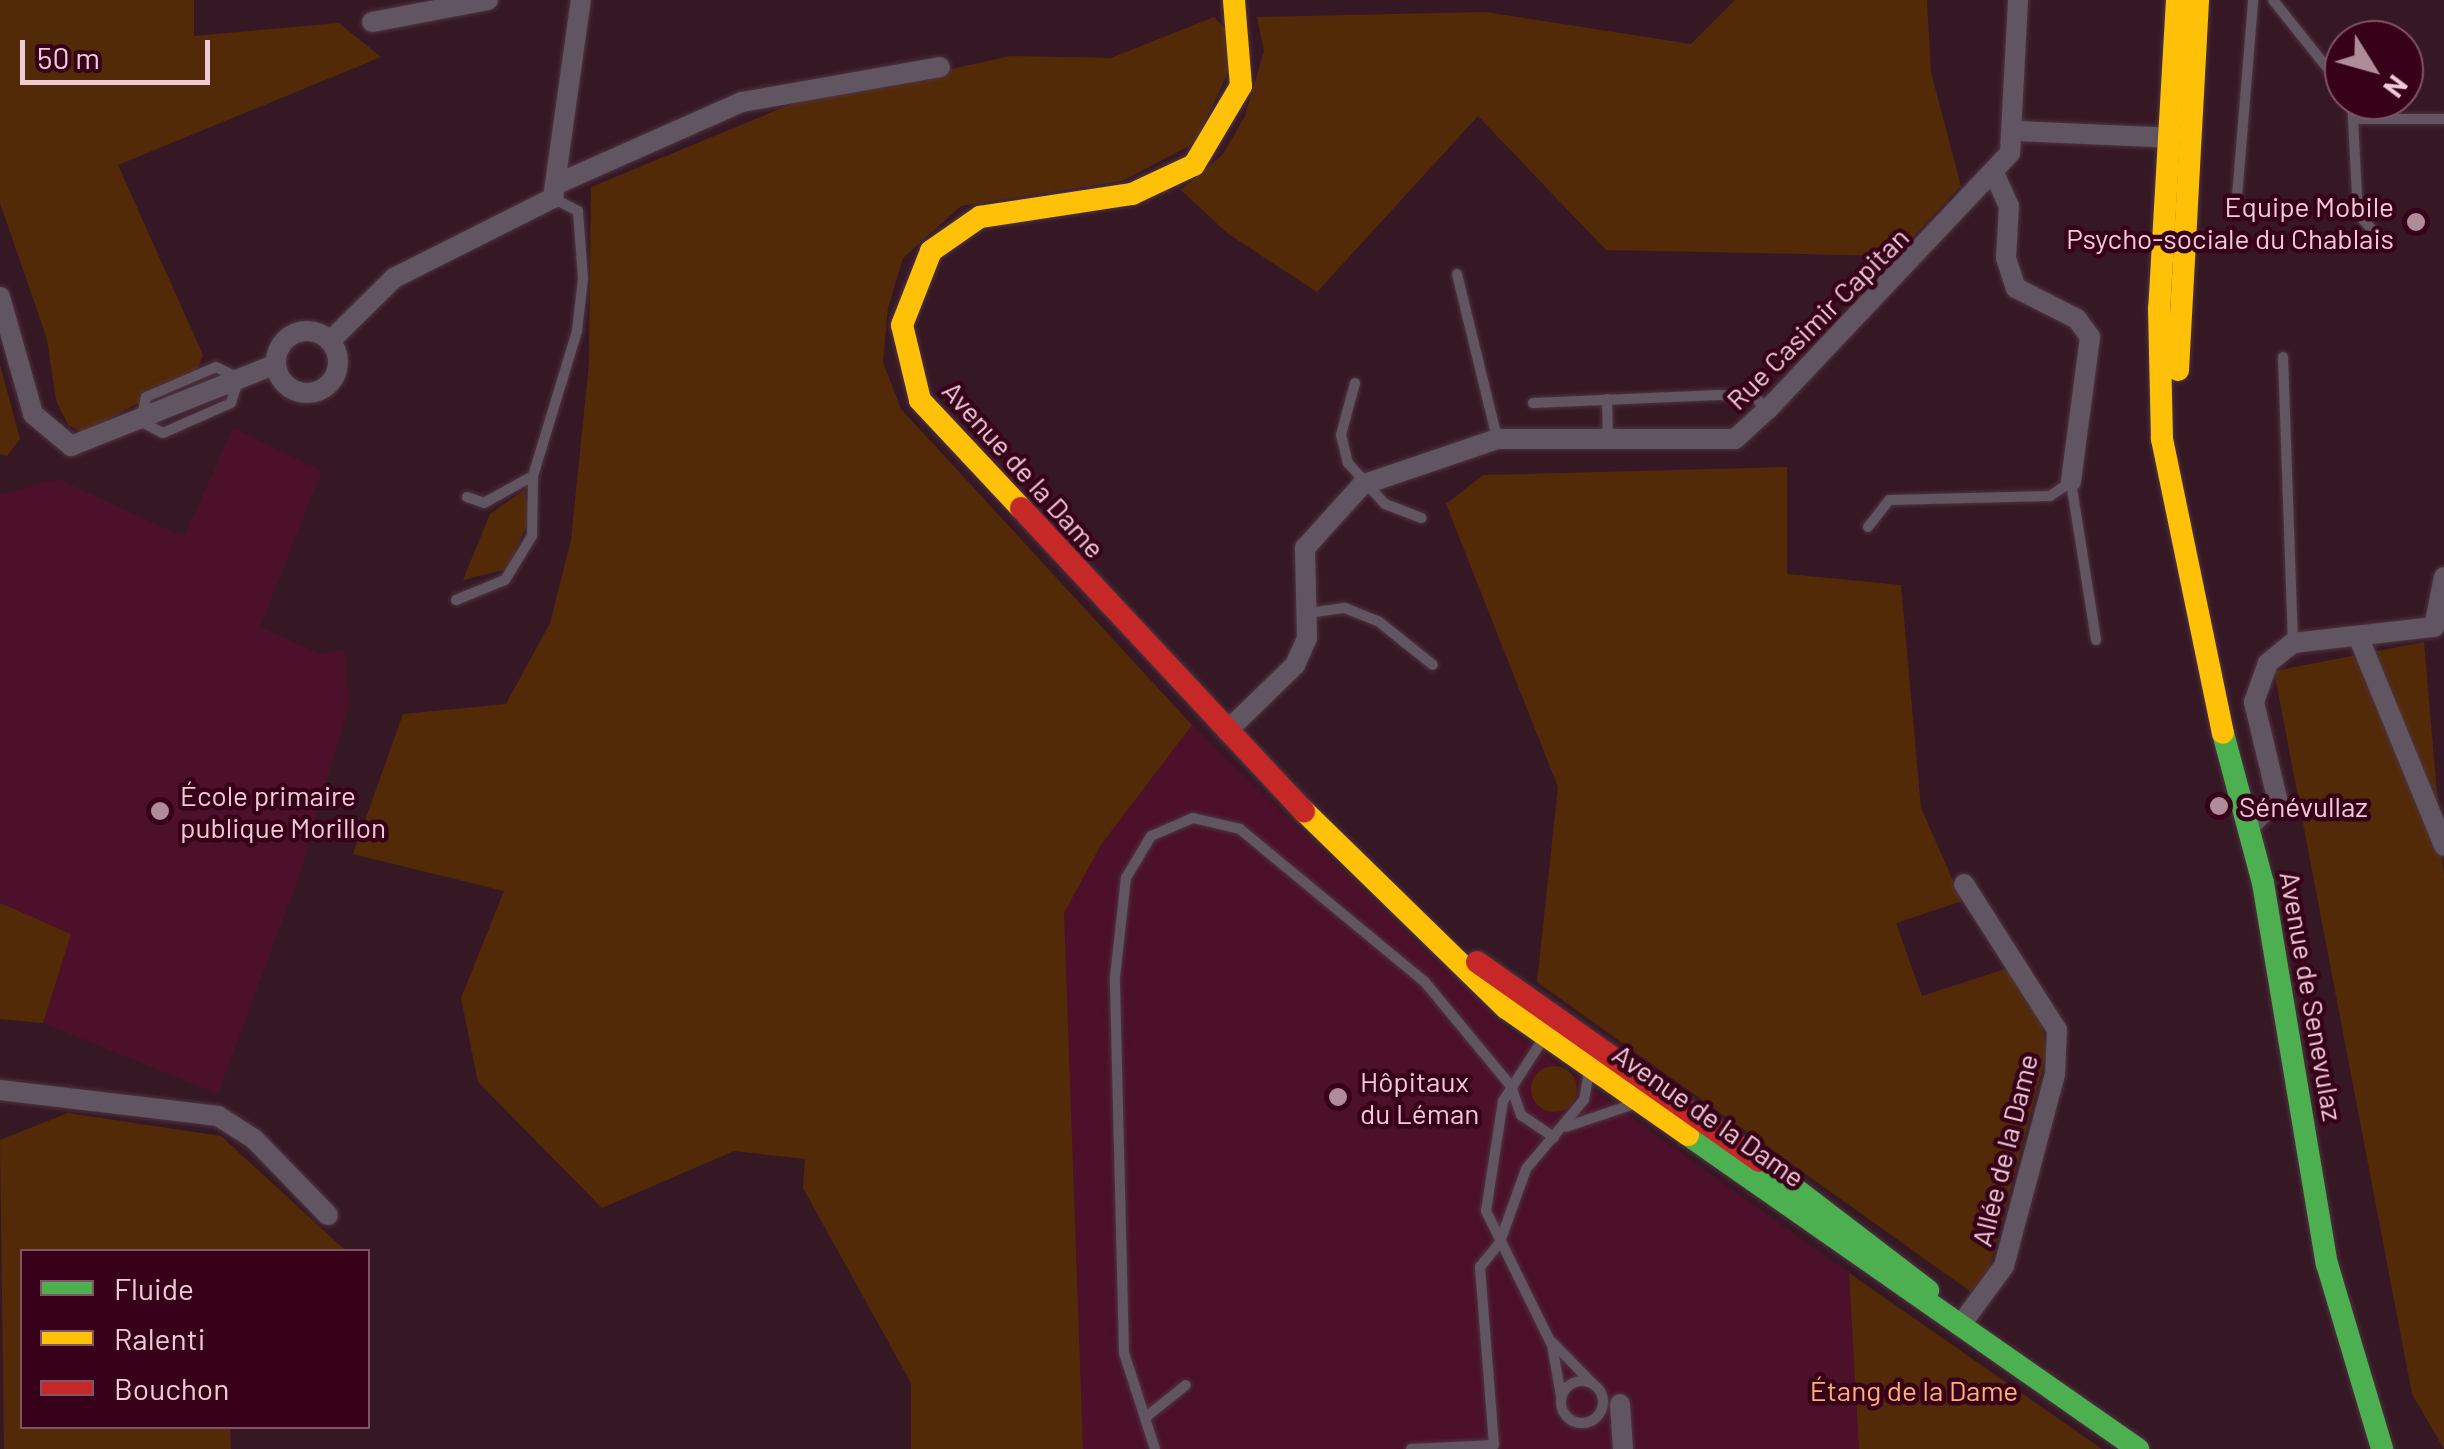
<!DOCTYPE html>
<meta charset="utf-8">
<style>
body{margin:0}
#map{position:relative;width:2444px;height:1449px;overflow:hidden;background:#361825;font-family:Barlow,sans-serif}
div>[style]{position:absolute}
.built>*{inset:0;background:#4c102a}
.green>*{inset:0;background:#532a07}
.round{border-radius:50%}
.roads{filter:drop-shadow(0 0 2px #4d343f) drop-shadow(0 0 2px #4d343f)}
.lane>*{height:10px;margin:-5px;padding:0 5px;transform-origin:5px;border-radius:5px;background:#605560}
.lane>.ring{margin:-5px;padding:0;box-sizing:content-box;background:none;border:10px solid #605560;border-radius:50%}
.street>*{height:20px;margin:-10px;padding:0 10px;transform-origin:10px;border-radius:10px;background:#605560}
.street>.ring{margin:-10px;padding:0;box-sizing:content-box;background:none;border:20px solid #605560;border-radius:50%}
.fast>*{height:22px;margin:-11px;padding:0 11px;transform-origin:11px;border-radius:11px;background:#4caf50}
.slow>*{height:22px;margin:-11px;padding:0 11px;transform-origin:11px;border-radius:11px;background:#ffc107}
.jam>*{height:22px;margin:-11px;padding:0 11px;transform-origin:11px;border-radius:11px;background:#c62828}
.dots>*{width:28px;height:28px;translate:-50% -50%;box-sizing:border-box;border:5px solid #38011a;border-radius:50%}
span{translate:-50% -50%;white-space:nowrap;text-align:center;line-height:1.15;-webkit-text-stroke:9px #38011a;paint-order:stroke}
.poi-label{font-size:28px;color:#f0cbd6}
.right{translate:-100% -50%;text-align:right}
.left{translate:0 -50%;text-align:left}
.street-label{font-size:28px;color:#f0cbd6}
.park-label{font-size:28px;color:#ffb172}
.legend{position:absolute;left:20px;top:1249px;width:350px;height:180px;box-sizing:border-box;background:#38011a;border:2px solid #825265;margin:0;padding:12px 18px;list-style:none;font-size:30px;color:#f0cbd6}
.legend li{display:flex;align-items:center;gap:20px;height:50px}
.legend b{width:50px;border:2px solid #825265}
.north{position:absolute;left:2324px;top:20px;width:100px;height:100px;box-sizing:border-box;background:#38011a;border:2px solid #825265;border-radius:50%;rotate:127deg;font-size:28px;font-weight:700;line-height:40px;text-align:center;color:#f0cbd6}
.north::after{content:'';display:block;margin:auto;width:35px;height:45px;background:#af8c98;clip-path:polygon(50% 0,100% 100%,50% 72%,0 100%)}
.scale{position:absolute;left:20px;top:40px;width:190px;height:45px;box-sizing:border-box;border:5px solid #f0cbd6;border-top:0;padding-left:12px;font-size:30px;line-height:35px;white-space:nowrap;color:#f0cbd6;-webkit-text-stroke:8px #38011a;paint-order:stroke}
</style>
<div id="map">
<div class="built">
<div style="clip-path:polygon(233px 428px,322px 471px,260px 627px,320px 654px,344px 649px,349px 704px,299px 876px,218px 1094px,43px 1023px,0 1019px,0 495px,58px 479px,184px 537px)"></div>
<div style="clip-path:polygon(1192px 725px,1505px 1027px,1849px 1273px,1859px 1449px,1083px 1449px,1064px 913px,1101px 845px)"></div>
</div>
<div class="green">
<div style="clip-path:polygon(0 0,194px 0,194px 36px,339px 23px,381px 57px,118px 165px,203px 355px,197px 370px,84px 433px,68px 425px,56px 400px,47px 339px,0 203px)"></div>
<div style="clip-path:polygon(1735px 0,1927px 0,1931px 72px,1961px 186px,1895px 256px,1606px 250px,1478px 116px,1317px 292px,1227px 233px,1181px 190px,1223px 154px,1245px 116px,1264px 51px,1257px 17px,1485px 12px,1691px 44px)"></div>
<div style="clip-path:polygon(1214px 17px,1229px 33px,1231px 66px,1195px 143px,1122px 181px,961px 206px,903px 258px,888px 308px,883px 362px,901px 409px,1192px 725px,1101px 845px,1064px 913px,1083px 1449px,911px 1449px,911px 1383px,803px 1188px,805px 1159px,734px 1151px,602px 1208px,478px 1082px,461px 998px,504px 891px,353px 854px,403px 714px,506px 704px,550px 623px,571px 540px,589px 363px,591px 187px,794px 103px,1011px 56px,1111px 58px)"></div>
<div style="clip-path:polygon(0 365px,20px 439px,7px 456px,0 454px)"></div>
<div style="clip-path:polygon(1787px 467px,1787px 574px,1901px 585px,1921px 808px,1962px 901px,1896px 923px,1922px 996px,2008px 968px,2040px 1014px,2047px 1052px,1990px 1266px,1971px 1292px,1537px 982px,1558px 787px,1446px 504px,1483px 475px)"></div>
<div style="clip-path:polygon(524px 490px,531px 516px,507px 569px,463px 580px,490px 514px)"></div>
<div style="clip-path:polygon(2424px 642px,2444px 876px,2444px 1449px,2412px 1394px,2274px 671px)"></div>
<div style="clip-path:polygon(0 903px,71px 934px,43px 1023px,0 1019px)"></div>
<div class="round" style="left:1531px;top:1066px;width:46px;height:46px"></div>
<div style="clip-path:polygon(68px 1113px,221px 1136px,346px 1251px,22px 1252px,22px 1426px,230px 1427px,231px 1449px,4px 1449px,0 1140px)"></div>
<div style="clip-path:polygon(1849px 1273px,2102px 1449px,1859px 1449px)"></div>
</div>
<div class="roads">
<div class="lane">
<div style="left:2273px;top:0;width:114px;rotate:51.4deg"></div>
<div style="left:2352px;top:100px;width:114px;rotate:87deg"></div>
<div style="left:2358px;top:214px;width:25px;rotate:48deg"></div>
<div style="left:2360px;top:119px;width:84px"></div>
<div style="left:2236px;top:209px;width:210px;rotate:-85.3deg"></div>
<div style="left:1457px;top:274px;width:169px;rotate:76.3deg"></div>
<div style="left:2283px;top:357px;width:285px;rotate:88deg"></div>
<div style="left:216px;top:367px;width:25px;rotate:26deg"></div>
<div style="left:239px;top:378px;width:26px;rotate:108deg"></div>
<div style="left:231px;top:403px;width:74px;rotate:156.2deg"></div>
<div style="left:163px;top:433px;width:25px;rotate:-153deg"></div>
<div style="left:141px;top:422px;width:25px;rotate:-79deg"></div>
<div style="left:146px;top:397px;width:76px;rotate:-23.2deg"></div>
<div style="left:1355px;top:383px;width:54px;rotate:105.1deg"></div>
<div style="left:1341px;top:435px;width:29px;rotate:76deg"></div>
<div style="left:1348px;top:463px;width:55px;rotate:47.9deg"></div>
<div style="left:1385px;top:504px;width:39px;rotate:21deg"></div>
<div style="left:1607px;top:399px;width:44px;rotate:88.7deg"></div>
<div style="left:1533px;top:403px;width:186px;rotate:-2.5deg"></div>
<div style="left:1719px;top:395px;width:35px;rotate:3deg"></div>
<div style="left:1754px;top:397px;width:18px;rotate:41deg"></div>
<div style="left:467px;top:497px;width:18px;rotate:19deg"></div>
<div style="left:484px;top:503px;width:56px;rotate:-28.9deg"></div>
<div style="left:1868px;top:527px;width:34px;rotate:-52deg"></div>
<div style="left:1889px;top:500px;width:161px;rotate:-1.4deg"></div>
<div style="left:2050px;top:496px;width:25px;rotate:-34deg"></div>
<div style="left:2071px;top:482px;width:160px;rotate:81deg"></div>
<div style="left:456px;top:600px;width:53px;rotate:-22.2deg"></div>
<div style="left:505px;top:580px;width:52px;rotate:-58.5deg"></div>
<div style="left:532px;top:536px;width:60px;rotate:-89deg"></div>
<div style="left:533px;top:476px;width:152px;rotate:-73.1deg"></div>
<div style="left:577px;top:331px;width:53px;rotate:-83.5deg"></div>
<div style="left:583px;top:278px;width:67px;rotate:-94.3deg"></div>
<div style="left:578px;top:211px;width:28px;rotate:-153deg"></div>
<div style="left:1308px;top:613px;width:37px;rotate:-8deg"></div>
<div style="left:1345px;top:608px;width:35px;rotate:22deg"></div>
<div style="left:1378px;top:621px;width:70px;rotate:38.7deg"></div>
<div style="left:1543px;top:1039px;width:74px;rotate:122.8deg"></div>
<div style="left:1503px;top:1101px;width:111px;rotate:98.8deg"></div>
<div style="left:1486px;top:1211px;width:149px;rotate:63.8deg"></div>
<div style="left:1552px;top:1345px;width:52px;rotate:80deg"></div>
<div style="left:1566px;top:1127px;width:72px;rotate:-18.7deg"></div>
<div style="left:1552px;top:1342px;width:59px;rotate:45.7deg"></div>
<div class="ring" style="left:1561px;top:1381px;width:32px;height:32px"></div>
<div style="left:1146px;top:1417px;width:51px;rotate:-38.7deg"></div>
<div style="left:1155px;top:1449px;width:101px;rotate:-107.9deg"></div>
<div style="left:1124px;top:1353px;width:376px;rotate:-91.4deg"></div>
<div style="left:1115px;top:977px;width:100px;rotate:-83.7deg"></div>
<div style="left:1126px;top:878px;width:49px;rotate:-59.2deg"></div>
<div style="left:1151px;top:836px;width:46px;rotate:-23.2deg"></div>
<div style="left:1193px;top:818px;width:48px;rotate:13.2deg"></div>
<div style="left:1240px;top:829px;width:239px;rotate:39.6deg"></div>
<div style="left:1424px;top:981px;width:136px;rotate:50.4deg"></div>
<div style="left:1511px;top:1086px;width:31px;rotate:71deg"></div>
<div style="left:1521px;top:1115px;width:40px;rotate:34deg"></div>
<div style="left:1411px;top:1449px;width:83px;rotate:-2.8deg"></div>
<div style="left:1494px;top:1445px;width:179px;rotate:-94.5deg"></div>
<div style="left:1480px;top:1267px;width:32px;rotate:-51deg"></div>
<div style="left:1500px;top:1242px;width:77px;rotate:-70.4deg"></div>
<div style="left:1526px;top:1169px;width:90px;rotate:-50deg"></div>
<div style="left:1584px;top:1100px;width:27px;rotate:-80deg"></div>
</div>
<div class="street">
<div style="left:372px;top:22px;width:118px;rotate:-10.7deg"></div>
<div style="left:2015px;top:131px;width:163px;rotate:2.5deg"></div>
<div style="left:1995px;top:175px;width:34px;rotate:66deg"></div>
<div style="left:2009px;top:206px;width:52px;rotate:93.3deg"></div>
<div style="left:2006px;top:258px;width:32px;rotate:72deg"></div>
<div style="left:2016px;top:288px;width:68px;rotate:26.9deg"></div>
<div style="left:2077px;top:319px;width:22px;rotate:54deg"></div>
<div style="left:2090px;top:337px;width:146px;rotate:97.5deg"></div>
<div style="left:559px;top:183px;width:200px;rotate:-23.9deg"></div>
<div style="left:742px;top:102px;width:201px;rotate:-10deg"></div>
<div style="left:0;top:297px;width:122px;rotate:74.2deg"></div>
<div style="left:33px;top:414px;width:50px;rotate:40.1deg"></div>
<div style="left:71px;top:446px;width:221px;rotate:-21.8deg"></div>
<div class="ring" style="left:276px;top:331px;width:42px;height:42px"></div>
<div style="left:330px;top:341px;width:90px;rotate:-44.5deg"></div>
<div style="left:394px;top:278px;width:178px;rotate:-26.7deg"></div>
<div style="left:553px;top:198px;width:200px;rotate:-82deg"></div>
<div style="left:2358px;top:636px;width:227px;rotate:67.7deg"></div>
<div style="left:1227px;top:731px;width:95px;rotate:-44.1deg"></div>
<div style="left:1295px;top:665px;width:30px;rotate:-66deg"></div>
<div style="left:1307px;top:638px;width:90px;rotate:-91.3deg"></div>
<div style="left:1305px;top:548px;width:85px;rotate:-47.9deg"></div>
<div style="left:1362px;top:485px;width:143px;rotate:-18.8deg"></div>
<div style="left:1497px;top:439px;width:238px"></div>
<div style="left:1735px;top:439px;width:45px;rotate:-42.3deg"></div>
<div style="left:1768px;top:409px;width:352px;rotate:-46.6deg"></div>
<div style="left:2010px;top:153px;width:153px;rotate:-87deg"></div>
<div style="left:2250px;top:826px;width:39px;rotate:-46deg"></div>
<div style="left:2277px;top:798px;width:99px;rotate:-103.5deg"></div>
<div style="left:2254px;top:702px;width:41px;rotate:-70.3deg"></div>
<div style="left:2268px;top:663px;width:32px;rotate:-39deg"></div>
<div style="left:2293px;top:643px;width:142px;rotate:-6.5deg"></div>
<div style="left:2434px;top:627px;width:51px;rotate:-78.7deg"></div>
<div style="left:0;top:1090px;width:220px;rotate:6.8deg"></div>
<div style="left:218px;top:1116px;width:43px;rotate:32.6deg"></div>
<div style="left:254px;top:1139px;width:106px;rotate:45.8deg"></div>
<div style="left:1962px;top:1323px;width:71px;rotate:-53.6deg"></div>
<div style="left:2004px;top:1266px;width:199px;rotate:-75.1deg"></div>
<div style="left:2055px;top:1074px;width:44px;rotate:-87.4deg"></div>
<div style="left:2057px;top:1030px;width:173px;rotate:-122.5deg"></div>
<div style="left:1620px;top:1404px;width:45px;rotate:86.2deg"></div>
</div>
<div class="fast">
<div style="left:2223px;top:733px;width:155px;rotate:75.1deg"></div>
<div style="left:2263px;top:883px;width:386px;rotate:80.5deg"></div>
<div style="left:2327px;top:1264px;width:193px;rotate:73.4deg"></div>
<div style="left:1688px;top:1135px;width:549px;rotate:34.91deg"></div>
<div style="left:1759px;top:1161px;width:213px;rotate:37.4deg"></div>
</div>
<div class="slow">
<div style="left:2177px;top:0;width:309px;rotate:93.3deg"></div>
<div style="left:2159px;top:308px;width:131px;rotate:88.7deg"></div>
<div style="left:2162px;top:439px;width:300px;rotate:78.3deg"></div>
<div style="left:2178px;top:370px;width:371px;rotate:-86.9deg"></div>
<div style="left:1021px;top:508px;width:148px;rotate:-133.1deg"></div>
<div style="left:920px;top:400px;width:77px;rotate:-103.5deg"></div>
<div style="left:902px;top:325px;width:79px;rotate:-68.6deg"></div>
<div style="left:931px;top:251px;width:60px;rotate:-34.8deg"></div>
<div style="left:980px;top:217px;width:154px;rotate:-8.6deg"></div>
<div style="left:1132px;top:194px;width:68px;rotate:-25.1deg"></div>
<div style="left:1194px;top:165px;width:92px;rotate:-59.3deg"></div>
<div style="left:1241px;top:86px;width:86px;rotate:-94.7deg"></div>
<div style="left:1304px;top:811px;width:282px;rotate:44.3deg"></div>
<div style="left:1506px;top:1008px;width:222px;rotate:34.9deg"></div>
</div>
<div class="jam">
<div style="left:1021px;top:508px;width:415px;rotate:47deg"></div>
<div style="left:1477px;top:962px;width:345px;rotate:35.2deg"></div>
</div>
</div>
<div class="dots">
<div style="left:2416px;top:222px;background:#af8c98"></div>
<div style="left:2219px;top:806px;background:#af8c98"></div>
<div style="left:160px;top:811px;background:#af8c98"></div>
<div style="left:1338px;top:1097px;background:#af8c98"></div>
</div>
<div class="poi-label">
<span class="right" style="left:2394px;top:222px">Equipe Mobile<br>Psycho-sociale du Chablais</span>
<span class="left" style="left:180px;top:811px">École primaire<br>publique Morillon</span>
<span class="left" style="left:2239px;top:806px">Sénévullaz</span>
<span class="left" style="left:1360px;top:1097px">Hôpitaux<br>du Léman</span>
</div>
<div class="street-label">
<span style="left:1817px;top:318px;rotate:-45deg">Rue Casimir Capitan</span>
<span style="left:1024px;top:469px;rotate:48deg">Avenue de la Dame</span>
<span style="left:2312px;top:996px;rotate:80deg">Avenue de Senevulaz</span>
<span style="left:1709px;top:1115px;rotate:35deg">Avenue de la Dame</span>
<span style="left:2004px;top:1150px;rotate:-76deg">Allée de la Dame</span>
</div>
<div class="park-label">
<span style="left:1914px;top:1390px">Étang de la Dame</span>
</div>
<ul class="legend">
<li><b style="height:12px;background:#4caf50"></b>Fluide</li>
<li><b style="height:12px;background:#ffc107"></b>Ralenti</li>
<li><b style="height:12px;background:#c62828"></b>Bouchon</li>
</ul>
<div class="north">N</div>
<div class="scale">50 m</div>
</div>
